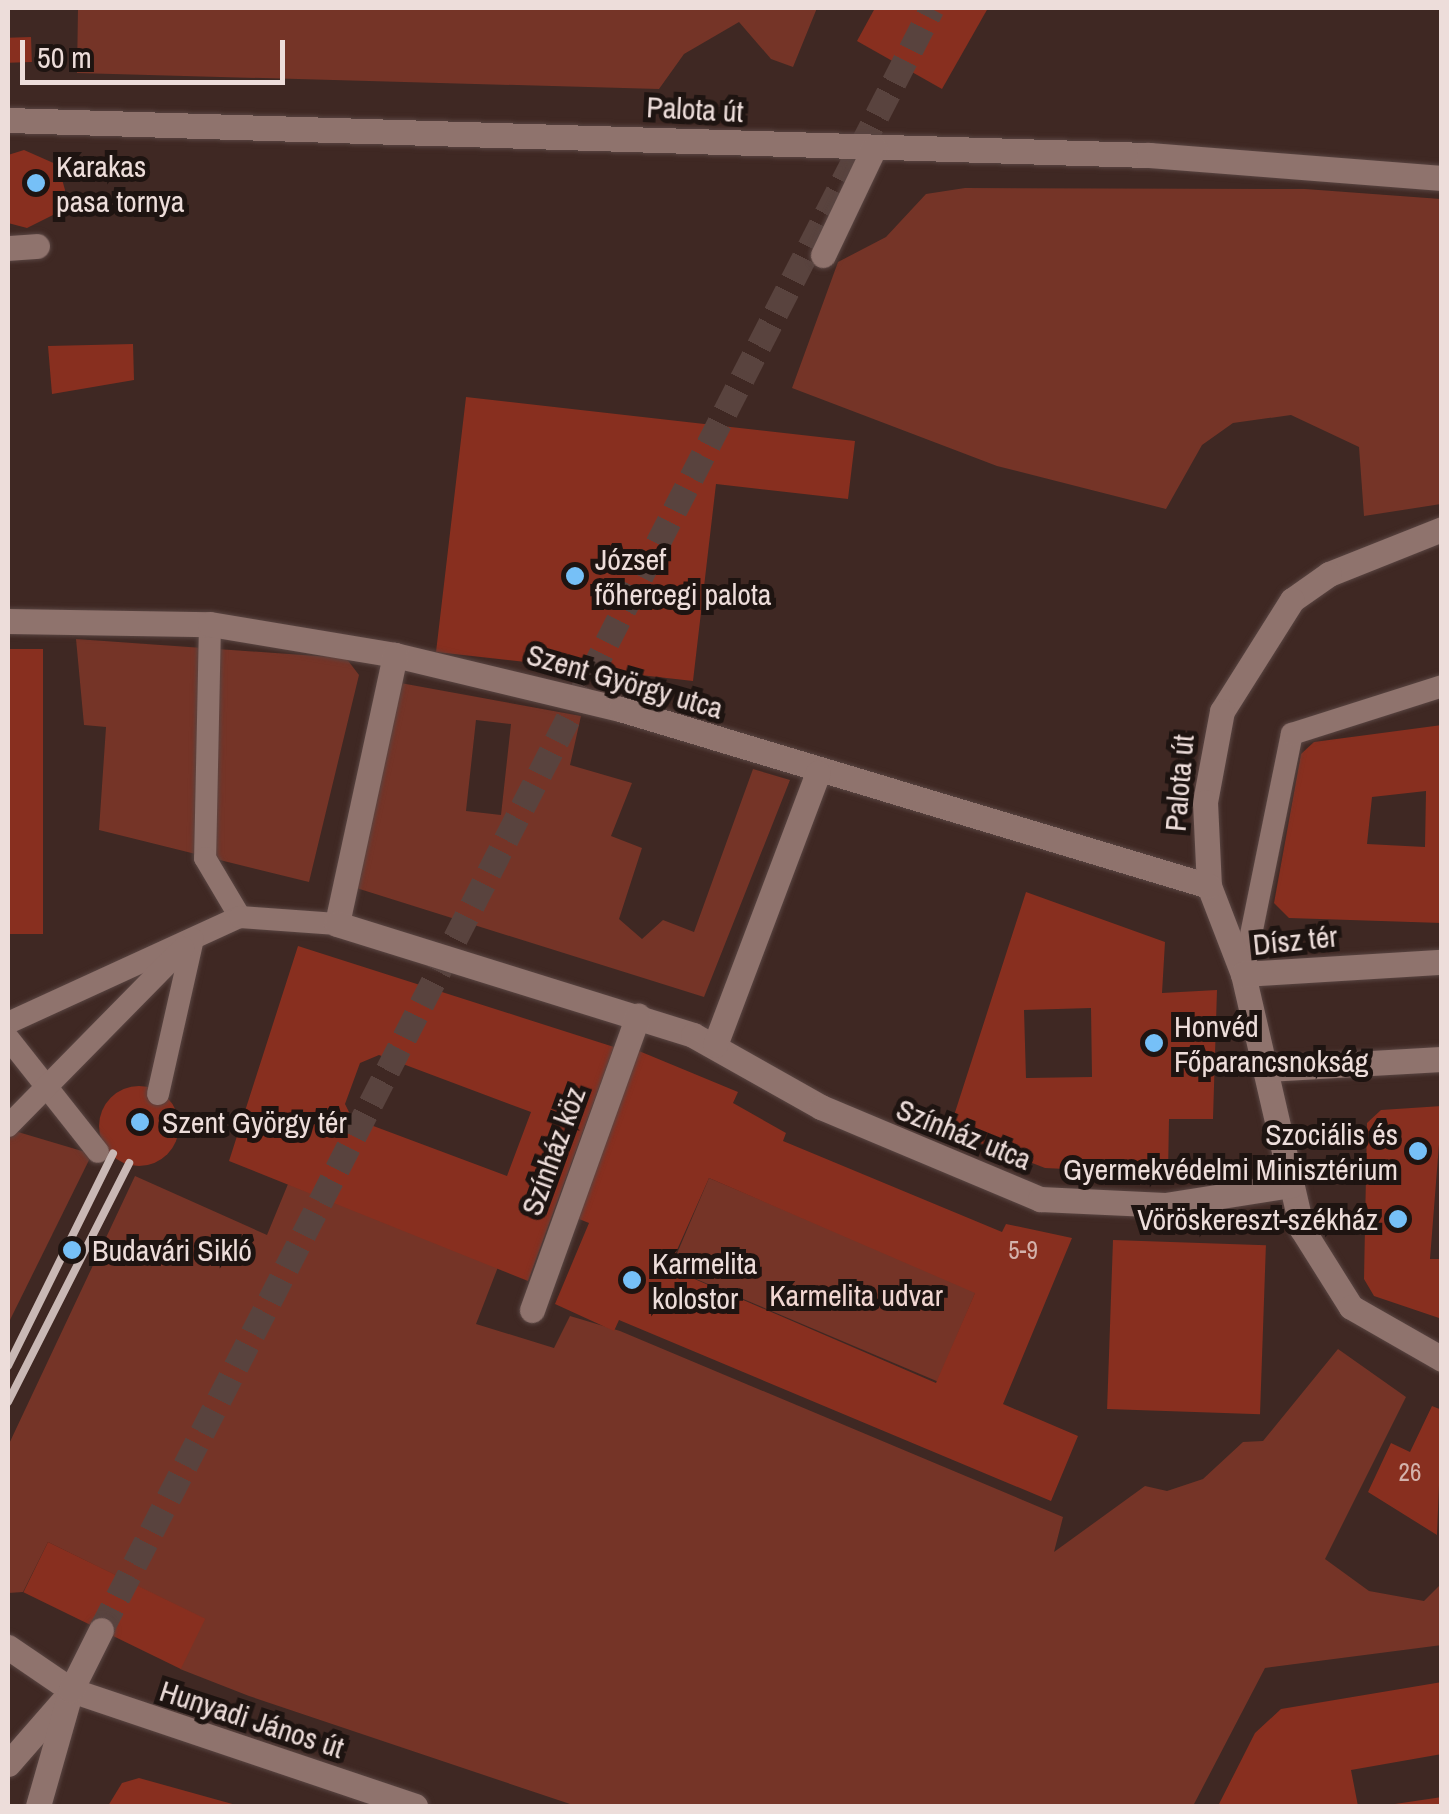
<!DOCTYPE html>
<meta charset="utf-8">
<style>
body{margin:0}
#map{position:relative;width:1449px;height:1814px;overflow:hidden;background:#3f2823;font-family:"Archivo Narrow",sans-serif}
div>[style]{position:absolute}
.green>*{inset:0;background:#753427;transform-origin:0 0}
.building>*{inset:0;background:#882f1f;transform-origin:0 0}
.round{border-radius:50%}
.tertiary-tunnel>*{height:25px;margin-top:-12.5px;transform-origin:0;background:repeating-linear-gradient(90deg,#59433e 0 25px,transparent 0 37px)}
.roads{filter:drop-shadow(0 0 2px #594542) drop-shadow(0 0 2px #594542)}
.pedestrian>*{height:22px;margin:-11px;padding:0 11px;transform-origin:11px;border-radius:11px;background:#8f736d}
.minor>*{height:25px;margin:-12.5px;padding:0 12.5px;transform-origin:12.5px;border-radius:12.5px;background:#8f736d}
.tertiary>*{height:25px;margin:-12.5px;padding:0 12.5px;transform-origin:12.5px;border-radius:12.5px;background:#8f736d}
.rail>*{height:8px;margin:-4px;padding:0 4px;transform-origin:4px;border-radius:4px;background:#c9b8b5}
.dots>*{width:28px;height:28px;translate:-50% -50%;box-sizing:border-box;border:5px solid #1e1411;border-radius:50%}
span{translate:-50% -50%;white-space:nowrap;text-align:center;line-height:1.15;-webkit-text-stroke:10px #1e1411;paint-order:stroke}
.number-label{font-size:25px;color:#d4b2ab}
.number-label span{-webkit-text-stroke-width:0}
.street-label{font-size:30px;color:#edddda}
.poi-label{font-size:30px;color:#edddda}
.left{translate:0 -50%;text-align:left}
.right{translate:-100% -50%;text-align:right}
.park-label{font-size:30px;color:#f1d6d1}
.frame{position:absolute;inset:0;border:10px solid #edddda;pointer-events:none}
.scale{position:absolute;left:20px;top:40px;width:265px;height:45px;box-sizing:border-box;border:5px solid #edddda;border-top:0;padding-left:12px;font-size:30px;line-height:35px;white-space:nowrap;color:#edddda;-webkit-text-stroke:8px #1e1411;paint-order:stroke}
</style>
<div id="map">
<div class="green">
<div style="clip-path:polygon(78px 8px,817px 8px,793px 67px,771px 59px,739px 22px,684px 54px,659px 89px,77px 73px)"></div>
<div style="clip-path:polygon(965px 188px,1305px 189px,1441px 199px,1441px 504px,1364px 516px,1359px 447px,1291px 415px,1233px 423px,1202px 445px,1166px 509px,997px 466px,792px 388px,838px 262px,886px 237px,926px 194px)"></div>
<div style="clip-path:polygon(76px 639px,346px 658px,359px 675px,309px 882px,99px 830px,106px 727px,84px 725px)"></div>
<div style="clip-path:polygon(evenodd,395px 682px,581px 716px,570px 765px,632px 783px,611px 836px,642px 848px,619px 919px,642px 939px,663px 920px,694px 932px,753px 769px,790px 780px,704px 997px,350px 886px,395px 682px,476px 720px,511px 724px,501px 815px,466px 811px,476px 720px)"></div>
<div style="clip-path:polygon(8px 1129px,92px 1154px,8px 1324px)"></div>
<div style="clip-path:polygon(135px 1176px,267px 1235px,288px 1184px,498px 1267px,476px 1324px,554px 1348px,570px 1316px,620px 1331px,1063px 1517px,1054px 1552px,1145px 1486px,1167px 1491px,1203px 1479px,1243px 1442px,1263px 1441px,1338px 1349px,1406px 1397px,1325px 1559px,1369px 1591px,1424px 1601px,1441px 1584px,1442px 1645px,1265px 1668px,1193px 1806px,576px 1806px,249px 1696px,180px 1669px,204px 1619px,48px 1542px,23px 1592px,8px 1593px,8px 1446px)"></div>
<div style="left:709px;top:1178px;width:290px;height:98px;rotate:23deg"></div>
</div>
<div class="building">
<div style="clip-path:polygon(875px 8px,988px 8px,942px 89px,857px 41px)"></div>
<div style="left:31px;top:37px;width:25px;height:23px;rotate:88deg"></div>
<div style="clip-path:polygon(24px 150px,58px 165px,65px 190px,57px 213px,27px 228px,8px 223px,8px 155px)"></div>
<div style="clip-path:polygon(133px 344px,134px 380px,52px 394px,48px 346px)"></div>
<div style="clip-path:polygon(466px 397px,855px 441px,848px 499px,716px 484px,693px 681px,436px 652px)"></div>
<div style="left:43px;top:649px;width:285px;height:35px;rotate:90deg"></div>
<div style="clip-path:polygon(evenodd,1442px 725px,1442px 923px,1289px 918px,1274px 903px,1301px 754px,1314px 742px,1442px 725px,1426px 791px,1425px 847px,1367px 844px,1372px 797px,1426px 791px)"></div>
<div style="clip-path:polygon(evenodd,1026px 892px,1165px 942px,1162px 993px,1217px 990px,1213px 1119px,1169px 1119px,1168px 1174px,1045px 1168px,949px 1131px,1026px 892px,1091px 1008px,1092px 1077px,1026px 1078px,1024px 1010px,1091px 1008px)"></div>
<div style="clip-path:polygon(evenodd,298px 946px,614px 1047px,528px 1281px,229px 1161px,298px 946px,379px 1055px,531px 1112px,507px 1176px,352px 1118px,345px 1104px,360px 1063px,379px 1055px)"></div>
<div style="clip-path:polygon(evenodd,639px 1051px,738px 1092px,733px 1103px,786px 1133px,783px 1141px,1002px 1232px,1006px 1224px,1072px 1238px,1003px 1404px,1078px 1436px,1051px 1501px,619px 1320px,614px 1331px,555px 1304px,589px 1223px,569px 1215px,639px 1051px,709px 1178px,975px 1293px,936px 1383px,669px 1268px,709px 1178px)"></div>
<div class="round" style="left:99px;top:1086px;width:80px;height:80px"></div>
<div style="clip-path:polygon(1442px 1106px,1430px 1259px,1442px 1259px,1442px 1319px,1374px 1296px,1364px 1279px,1367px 1123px,1381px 1110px)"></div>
<div style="left:1113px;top:1240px;width:153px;height:169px;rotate:2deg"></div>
<div style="clip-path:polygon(1432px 1406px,1442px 1410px,1437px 1535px,1368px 1492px,1391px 1443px,1410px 1452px)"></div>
<div style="left:48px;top:1542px;width:175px;height:56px;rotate:26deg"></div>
<div style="clip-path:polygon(1442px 1682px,1442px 1754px,1351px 1770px,1358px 1806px,1218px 1806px,1255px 1733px,1281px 1709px)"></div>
<div style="clip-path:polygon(139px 1778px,236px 1805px,235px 1806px,108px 1806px,122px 1783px)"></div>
<div style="clip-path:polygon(1442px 1797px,1442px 1806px,1395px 1806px,1395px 1804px)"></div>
</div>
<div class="tertiary-tunnel">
<div style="left:101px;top:1630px;width:1822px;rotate:-62.87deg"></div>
</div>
<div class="roads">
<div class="pedestrian">
<div style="left:210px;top:624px;width:234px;rotate:91.2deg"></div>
<div style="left:205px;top:858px;width:69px;rotate:59.3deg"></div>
<div style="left:1243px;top:974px;width:245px;rotate:-78.5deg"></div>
<div style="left:1292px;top:734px;width:157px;rotate:-17.7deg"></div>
<div style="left:8px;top:1023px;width:255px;rotate:-24.6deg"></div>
<div style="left:240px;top:917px;width:97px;rotate:4.1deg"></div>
<div style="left:8px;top:1038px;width:145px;rotate:51.7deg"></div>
<div style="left:158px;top:1094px;width:159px;rotate:-77.3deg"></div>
<div style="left:8px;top:1126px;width:250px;rotate:-45.5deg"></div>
</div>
<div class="minor">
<div style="left:8px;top:120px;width:1142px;rotate:1.76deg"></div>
<div style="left:1149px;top:155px;width:294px;rotate:4.5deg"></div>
<div style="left:8px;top:248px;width:29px;rotate:-4deg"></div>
<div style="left:823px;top:255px;width:119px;rotate:-64.5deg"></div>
<div style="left:1442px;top:529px;width:122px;rotate:158.3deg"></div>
<div style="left:1329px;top:574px;width:45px;rotate:144.9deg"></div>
<div style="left:1292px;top:600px;width:131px;rotate:122.2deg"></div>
<div style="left:1222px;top:711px;width:93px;rotate:100.6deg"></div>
<div style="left:1205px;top:802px;width:84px;rotate:87.3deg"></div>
<div style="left:1209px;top:886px;width:94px;rotate:68.9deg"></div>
<div style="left:1243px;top:974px;width:262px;rotate:77deg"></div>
<div style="left:1302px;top:1229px;width:92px;rotate:57.9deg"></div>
<div style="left:1351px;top:1307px;width:105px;rotate:29.7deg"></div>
<div style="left:8px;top:621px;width:202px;rotate:0.9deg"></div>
<div style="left:210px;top:624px;width:188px;rotate:9.5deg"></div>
<div style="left:395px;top:655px;width:231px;rotate:13.5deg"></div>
<div style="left:620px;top:709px;width:615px;rotate:16.73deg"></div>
<div style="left:395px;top:655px;width:275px;rotate:102.2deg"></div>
<div style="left:337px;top:924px;width:373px;rotate:17.3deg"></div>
<div style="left:693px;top:1035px;width:147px;rotate:29.4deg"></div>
<div style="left:821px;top:1107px;width:238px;rotate:22.8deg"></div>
<div style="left:1040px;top:1199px;width:125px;rotate:2.7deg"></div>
<div style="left:1165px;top:1205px;width:128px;rotate:-9deg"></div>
<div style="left:1243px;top:974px;width:199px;rotate:-3.5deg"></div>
<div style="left:715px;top:1045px;width:291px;rotate:-69.3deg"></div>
<div style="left:1266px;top:1069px;width:176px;rotate:-3.3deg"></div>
<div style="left:532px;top:1310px;width:313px;rotate:-70.2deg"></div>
<div style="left:8px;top:1647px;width:76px;rotate:34.3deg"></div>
<div style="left:71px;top:1690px;width:363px;rotate:18.6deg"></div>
</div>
<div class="tertiary">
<div style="left:8px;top:1764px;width:82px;rotate:-48.9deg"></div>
<div style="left:38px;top:1806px;width:121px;rotate:-74.1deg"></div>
<div style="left:71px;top:1690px;width:67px;rotate:-63.4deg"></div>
</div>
</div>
<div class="rail">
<div style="left:8px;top:1366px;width:237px;rotate:-63.7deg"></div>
<div style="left:8px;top:1402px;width:268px;rotate:-63.1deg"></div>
</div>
<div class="dots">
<div style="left:36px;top:183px;background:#76c0f7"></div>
<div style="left:575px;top:576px;background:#76c0f7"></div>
<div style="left:1154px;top:1043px;background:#76c0f7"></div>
<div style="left:140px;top:1122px;background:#76c0f7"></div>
<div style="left:1418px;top:1151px;background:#76c0f7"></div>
<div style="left:1398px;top:1219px;background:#76c0f7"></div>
<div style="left:72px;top:1250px;background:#76c0f7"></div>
<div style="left:632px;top:1280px;background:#76c0f7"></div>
</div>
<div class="number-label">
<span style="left:1023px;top:1250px">5-9</span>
<span style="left:1410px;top:1472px">26</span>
</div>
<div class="street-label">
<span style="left:695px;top:109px;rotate:3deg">Palota út</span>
<span style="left:625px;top:681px;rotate:16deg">Szent György utca</span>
<span style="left:1179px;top:783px;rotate:-85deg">Palota út</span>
<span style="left:1295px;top:940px;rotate:-6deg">Dísz tér</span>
<span style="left:964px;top:1134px;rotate:22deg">Színház utca</span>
<span style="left:553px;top:1151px;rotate:-70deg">Színház köz</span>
<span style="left:252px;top:1719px;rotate:18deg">Hunyadi János út</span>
</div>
<div class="poi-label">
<span class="left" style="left:56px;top:183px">Karakas<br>pasa tornya</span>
<span class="left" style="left:595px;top:576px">József<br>főhercegi palota</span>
<span class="left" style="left:1174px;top:1043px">Honvéd<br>Főparancsnokság</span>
<span class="left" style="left:162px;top:1122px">Szent György tér</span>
<span class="right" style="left:1398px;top:1151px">Szociális és<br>Gyermekvédelmi Minisztérium</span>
<span class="right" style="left:1378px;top:1219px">Vöröskereszt-székház</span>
<span class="left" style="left:92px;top:1250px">Budavári Sikló</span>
<span class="left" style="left:652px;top:1280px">Karmelita<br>kolostor</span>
</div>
<div class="park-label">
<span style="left:856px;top:1295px">Karmelita udvar</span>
</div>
<div class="frame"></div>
<div class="scale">50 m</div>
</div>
